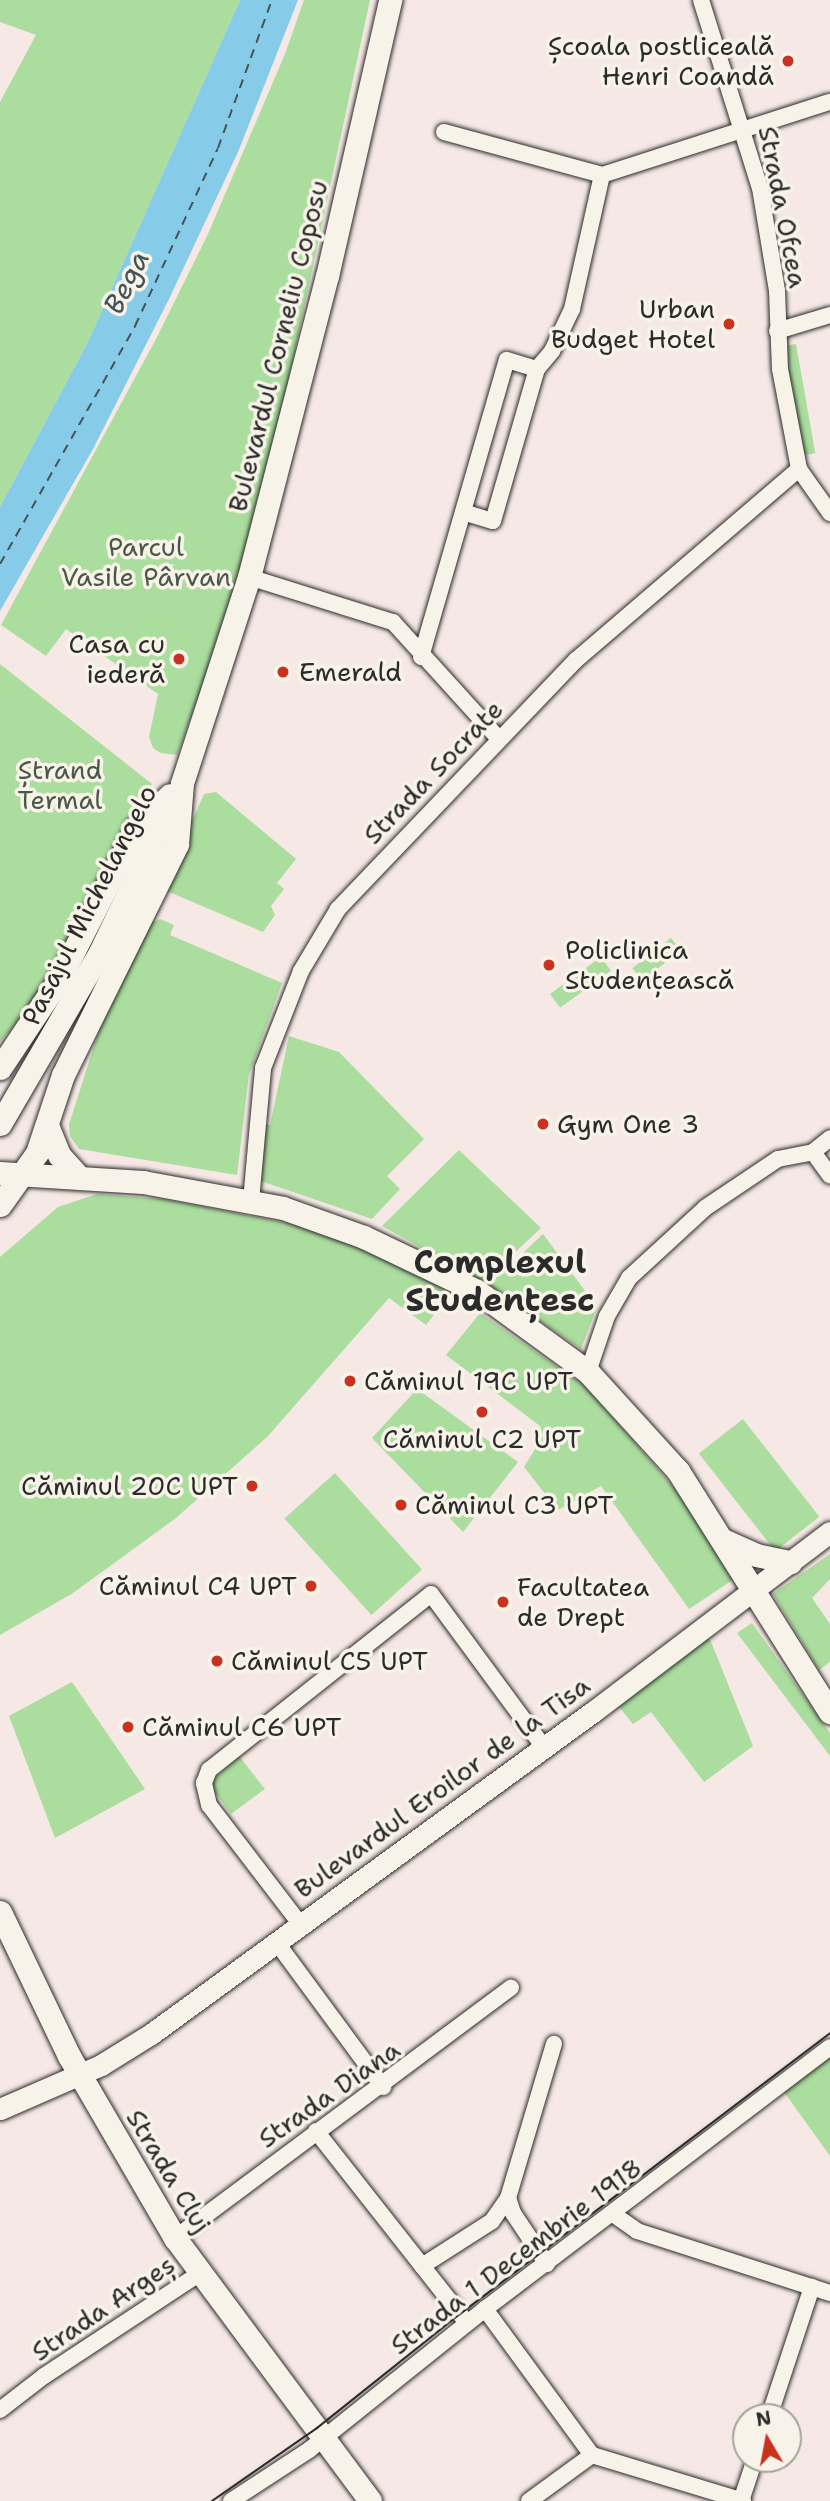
<!DOCTYPE html>
<meta charset="utf-8">
<style>
body{margin:0}
#map{position:relative;width:830px;height:2501px;overflow:hidden;background:#f6e8e5;font-family:"Shantell Sans",sans-serif}
div>[style]{position:absolute}
.green>*{inset:0;background:#abdd9e;transform-origin:0 0}
.water>*{inset:0;background:#86cbe7}
.ferry>*{height:2px;margin-top:-1px;transform-origin:0;background:repeating-linear-gradient(90deg,#42535a 0 9px,transparent 0 16px)}
.roads{filter:drop-shadow(0 0 2px #2b2b2b) drop-shadow(0 0 2px #2b2b2b)}
.minor>*{height:16px;margin:-8px;padding:0 8px;transform-origin:8px;border-radius:8px;background:#f7f3e8}
.tertiary>*{height:21px;margin:-10.5px;padding:0 10.5px;transform-origin:10.5px;border-radius:10.5px;background:#f7f3e8}
.secondary>*{height:23px;margin:-11.5px;padding:0 11.5px;transform-origin:11.5px;border-radius:11.5px;background:#f7f3e8}
.tram>*{height:2px;margin:-1px;padding:0 1px;transform-origin:1px;border-radius:1px;background:#2b2b2b}
.dots>*{width:19px;height:19px;translate:-50% -50%;box-sizing:border-box;border:4px solid #f7f3e8;border-radius:50%}
span{translate:-50% -50%;white-space:nowrap;text-align:center;line-height:1.15;-webkit-text-stroke:7px #f7f3e8;paint-order:stroke}
.poi-label{font-size:26px;color:#2b2b2b}
.right{translate:-100% -50%;text-align:right}
.left{translate:0 -50%;text-align:left}
.street-label{font-size:26px;color:#2b2b2b}
.park-label{font-size:26px;color:#4b5848}
.water-label{font-size:28px;color:#42535a;font-style:italic}
.district-label{font-size:33px;color:#2b2b2b;font-weight:700}
.north{position:absolute;left:732px;top:2403px;width:70px;height:70px;box-sizing:border-box;background:#f7f3e8;border:2px solid #a5a39c;border-radius:50%;rotate:350deg;font-size:19px;font-weight:700;line-height:28px;text-align:center;color:#2b2b2b}
.north::after{content:'';display:block;margin:auto;width:24px;height:32px;background:#c8321e;clip-path:polygon(50% 0,100% 100%,50% 72%,0 100%)}
</style>
<div id="map">
<div class="green">
<div style="clip-path:polygon(0 0,240px 0,88px 342px,0 507px,0 102px,36px 35px,0 22px)"></div>
<div style="clip-path:polygon(304px 0,370px 0,268px 476px,230px 613px,177px 755px,161px 753px,153px 748px,149px 737px,158px 694px,66px 629px,46px 656px,1px 625px,156px 339px,208px 234px,285px 54px)"></div>
<div style="left:796px;top:344px;width:111px;height:13px;rotate:80deg"></div>
<div style="clip-path:polygon(0 664px,152px 784px,46px 987px,0 1042px)"></div>
<div style="clip-path:polygon(216px 792px,296px 859px,277px 883px,284px 889px,271px 906px,275px 915px,263px 932px,162px 889px,204px 794px)"></div>
<div style="clip-path:polygon(160px 919px,174px 925px,170px 935px,282px 983px,249px 1074px,237px 1175px,79px 1149px,70px 1136px,69px 1124px,108px 1003px,148px 925px)"></div>
<div style="left:671px;top:938px;width:16px;height:49px;rotate:52deg"></div>
<div style="left:601px;top:957px;width:17px;height:63px;rotate:54deg"></div>
<div style="clip-path:polygon(289px 1036px,339px 1052px,424px 1139px,387px 1176px,400px 1189px,372px 1219px,255px 1179px,262px 1124px,270px 1125px)"></div>
<div style="clip-path:polygon(459px 1150px,541px 1228px,483px 1282px,382px 1226px)"></div>
<div style="clip-path:polygon(97px 1194px,163px 1199px,298px 1225px,351px 1242px,454px 1289px,426px 1325px,389px 1298px,268px 1436px,176px 1518px,73px 1593px,0 1635px,0 1257px,58px 1207px)"></div>
<div style="clip-path:polygon(543px 1234px,597px 1307px,581px 1349px,489px 1285px)"></div>
<div style="clip-path:polygon(480px 1313px,586px 1387px,689px 1505px,737px 1577px,689px 1609px,601px 1486px,558px 1510px,524px 1467px,543px 1436px,540px 1426px,446px 1355px)"></div>
<div style="clip-path:polygon(417px 1389px,518px 1462px,463px 1532px,372px 1438px)"></div>
<div style="left:743px;top:1419px;width:124px;height:56px;rotate:52deg"></div>
<div style="left:335px;top:1473px;width:130px;height:68px;rotate:48deg"></div>
<div style="clip-path:polygon(830px 1554px,830px 1579px,812px 1598px,830px 1624px,830px 1662px,819px 1670px,773px 1594px)"></div>
<div style="clip-path:polygon(752px 1623px,830px 1733px,830px 1756px,737px 1633px)"></div>
<div style="clip-path:polygon(705px 1627px,753px 1746px,704px 1782px,651px 1712px,633px 1724px,612px 1698px)"></div>
<div style="clip-path:polygon(72px 1682px,145px 1789px,55px 1838px,9px 1716px)"></div>
<div style="clip-path:polygon(239px 1756px,265px 1789px,231px 1814px,211px 1787px,214px 1779px)"></div>
<div style="clip-path:polygon(830px 2048px,830px 2156px,779px 2085px)"></div>
</div>
<div class="water">
<div style="clip-path:polygon(240px 0,298px 0,238px 152px,169px 299px,93px 449px,0 611px,0 507px,88px 342px)"></div>
</div>
<div class="ferry">
<div style="left:0;top:564px;width:274px;rotate:-60.4deg"></div>
<div style="left:135px;top:326px;width:196px;rotate:-65deg"></div>
<div style="left:218px;top:148px;width:158px;rotate:-70deg"></div>
</div>
<div class="roads">
<div class="minor">
<div style="left:701px;top:0;width:197px;rotate:72.6deg"></div>
<div style="left:760px;top:188px;width:104px;rotate:80.6deg"></div>
<div style="left:777px;top:291px;width:78px;rotate:87.8deg"></div>
<div style="left:780px;top:369px;width:102px;rotate:79.2deg"></div>
<div style="left:799px;top:469px;width:54px;rotate:54.8deg"></div>
<div style="left:444px;top:132px;width:164px;rotate:15.2deg"></div>
<div style="left:602px;top:175px;width:239px;rotate:-17.8deg"></div>
<div style="left:777px;top:331px;width:55px;rotate:-16.8deg"></div>
<div style="left:463px;top:512px;width:31px;rotate:17deg"></div>
<div style="left:493px;top:521px;width:158px;rotate:-73.9deg"></div>
<div style="left:537px;top:369px;width:23px;rotate:-50deg"></div>
<div style="left:552px;top:351px;width:47px;rotate:-64.5deg"></div>
<div style="left:572px;top:309px;width:137px;rotate:-77.4deg"></div>
<div style="left:249px;top:577px;width:151px;rotate:17.4deg"></div>
<div style="left:393px;top:622px;width:156px;rotate:47.8deg"></div>
<div style="left:421px;top:657px;width:309px;rotate:-73.9deg"></div>
<div style="left:507px;top:360px;width:31px;rotate:17deg"></div>
<div style="left:813px;top:1152px;width:29px;rotate:54deg"></div>
<div style="left:251px;top:1201px;width:134px;rotate:-84.8deg"></div>
<div style="left:263px;top:1068px;width:104px;rotate:-68.6deg"></div>
<div style="left:301px;top:971px;width:72px;rotate:-59.2deg"></div>
<div style="left:338px;top:909px;width:344px;rotate:-46.3deg"></div>
<div style="left:576px;top:660px;width:294px;rotate:-40.6deg"></div>
<div style="left:588px;top:1372px;width:59px;rotate:-71.3deg"></div>
<div style="left:607px;top:1316px;width:44px;rotate:-59.9deg"></div>
<div style="left:629px;top:1278px;width:103px;rotate:-42.6deg"></div>
<div style="left:705px;top:1208px;width:88px;rotate:-33.9deg"></div>
<div style="left:778px;top:1159px;width:36px;rotate:-11deg"></div>
<div style="left:813px;top:1152px;width:22px;rotate:-39deg"></div>
<div style="left:301px;top:1925px;width:151px;rotate:-127.5deg"></div>
<div style="left:209px;top:1805px;width:23px;rotate:-103deg"></div>
<div style="left:204px;top:1783px;width:14px;rotate:-69deg"></div>
<div style="left:209px;top:1770px;width:283px;rotate:-38.4deg"></div>
<div style="left:431px;top:1594px;width:190px;rotate:53.6deg"></div>
<div style="left:277px;top:1943px;width:179px;rotate:53.6deg"></div>
<div style="left:316px;top:2131px;width:244px;rotate:51.8deg"></div>
<div style="left:613px;top:2214px;width:29px;rotate:35deg"></div>
<div style="left:637px;top:2231px;width:203px;rotate:17.8deg"></div>
<div style="left:175px;top:2238px;width:419px;rotate:-36.7deg"></div>
<div style="left:547px;top:2264px;width:61px;rotate:-123.7deg"></div>
<div style="left:513px;top:2213px;width:16px;rotate:-108deg"></div>
<div style="left:508px;top:2198px;width:161px;rotate:-73.4deg"></div>
<div style="left:422px;top:2266px;width:83px;rotate:-32.7deg"></div>
<div style="left:492px;top:2221px;width:28px;rotate:-55deg"></div>
<div style="left:485px;top:2309px;width:181px;rotate:53.8deg"></div>
<div style="left:0;top:2410px;width:56px;rotate:-37.7deg"></div>
<div style="left:44px;top:2376px;width:187px;rotate:-33.4deg"></div>
<div style="left:769px;top:2417px;width:137px;rotate:-71.7deg"></div>
<div style="left:231px;top:2501px;width:93px;rotate:-33.2deg"></div>
<div style="left:309px;top:2450px;width:226px;rotate:-38.7deg"></div>
<div style="left:485px;top:2309px;width:433px;rotate:-37.2deg"></div>
<div style="left:529px;top:2501px;width:78px;rotate:-36.1deg"></div>
<div style="left:592px;top:2455px;width:158px;rotate:16.9deg"></div>
<div style="left:741px;top:2501px;width:44px;rotate:-71.6deg"></div>
</div>
<div class="tertiary">
<div style="left:0;top:2109px;width:110px;rotate:-23.5deg"></div>
<div style="left:101px;top:2065px;width:59px;rotate:-31.8deg"></div>
<div style="left:151px;top:2034px;width:548px;rotate:-36.1deg"></div>
<div style="left:594px;top:1711px;width:296px;rotate:-37.2deg"></div>
</div>
<div class="secondary">
<div style="left:0;top:1068px;width:108px;rotate:-56.3deg"></div>
<div style="left:60px;top:978px;width:168px;rotate:-63.1deg"></div>
<div style="left:136px;top:828px;width:47px;rotate:-44.1deg"></div>
<div style="left:0;top:1124px;width:199px;rotate:-59.8deg"></div>
<div style="left:100px;top:952px;width:174px;rotate:-64.2deg"></div>
<div style="left:47px;top:1125px;width:32px;rotate:68deg"></div>
<div style="left:59px;top:1155px;width:31px;rotate:48deg"></div>
<div style="left:0;top:1173px;width:143px;rotate:3.6deg"></div>
<div style="left:143px;top:1182px;width:142px;rotate:10.5deg"></div>
<div style="left:283px;top:1208px;width:86px;rotate:19.7deg"></div>
<div style="left:364px;top:1237px;width:125px;rotate:25.5deg"></div>
<div style="left:477px;top:1291px;width:137px;rotate:36.1deg"></div>
<div style="left:588px;top:1372px;width:134px;rotate:47.7deg"></div>
<div style="left:678px;top:1471px;width:285px;rotate:57.8deg"></div>
<div style="left:0;top:1205px;width:64px;rotate:-54.6deg"></div>
<div style="left:37px;top:1153px;width:82px;rotate:-71.6deg"></div>
<div style="left:63px;top:1075px;width:258px;rotate:-63.7deg"></div>
<div style="left:177px;top:844px;width:61px;rotate:-85.3deg"></div>
<div style="left:182px;top:783px;width:217px;rotate:-72deg"></div>
<div style="left:249px;top:577px;width:311px;rotate:-75.5deg"></div>
<div style="left:327px;top:276px;width:283px;rotate:-77.1deg"></div>
<div style="left:723px;top:1540px;width:36px;rotate:24deg"></div>
<div style="left:756px;top:1555px;width:35px;rotate:12deg"></div>
<div style="left:0;top:1912px;width:160px;rotate:64.4deg"></div>
<div style="left:69px;top:2056px;width:211px;rotate:59.8deg"></div>
<div style="left:175px;top:2238px;width:327px;rotate:53.4deg"></div>
</div>
</div>
<div class="tram">
<div style="left:212px;top:2501px;width:128px;rotate:-34.8deg"></div>
<div style="left:317px;top:2428px;width:183px;rotate:-38.6deg"></div>
<div style="left:460px;top:2314px;width:465px;rotate:-37.2deg"></div>
</div>
<div class="dots">
<div style="left:788px;top:61px;background:#c8321e"></div>
<div style="left:729px;top:324px;background:#c8321e"></div>
<div style="left:179px;top:659px;background:#c8321e"></div>
<div style="left:283px;top:672px;background:#c8321e"></div>
<div style="left:549px;top:965px;background:#c8321e"></div>
<div style="left:543px;top:1124px;background:#c8321e"></div>
<div style="left:350px;top:1381px;background:#c8321e"></div>
<div style="left:482px;top:1412px;background:#c8321e"></div>
<div style="left:252px;top:1486px;background:#c8321e"></div>
<div style="left:401px;top:1505px;background:#c8321e"></div>
<div style="left:311px;top:1586px;background:#c8321e"></div>
<div style="left:503px;top:1602px;background:#c8321e"></div>
<div style="left:217px;top:1661px;background:#c8321e"></div>
<div style="left:128px;top:1727px;background:#c8321e"></div>
</div>
<div class="poi-label">
<span class="right" style="left:774px;top:61px">Școala postliceală<br>Henri Coandă</span>
<span class="right" style="left:715px;top:324px">Urban<br>Budget Hotel</span>
<span class="right" style="left:165px;top:659px">Casa cu<br>iederă</span>
<span class="left" style="left:299px;top:672px">Emerald</span>
<span class="left" style="left:565px;top:965px">Policlinica<br>Studențească</span>
<span class="left" style="left:557px;top:1124px">Gym One 3</span>
<span class="left" style="left:364px;top:1381px">Căminul 19C UPT</span>
<span style="left:482px;top:1439px">Căminul C2 UPT</span>
<span class="right" style="left:238px;top:1486px">Căminul 20C UPT</span>
<span class="left" style="left:415px;top:1505px">Căminul C3 UPT</span>
<span class="right" style="left:297px;top:1586px">Căminul C4 UPT</span>
<span class="left" style="left:517px;top:1602px">Facultatea<br>de Drept</span>
<span class="left" style="left:231px;top:1661px">Căminul C5 UPT</span>
<span class="left" style="left:142px;top:1727px">Căminul C6 UPT</span>
</div>
<div class="street-label">
<span style="left:783px;top:207px;rotate:79deg">Strada Ofcea</span>
<span style="left:278px;top:346px;rotate:-76deg">Bulevardul Corneliu Coposu</span>
<span style="left:433px;top:772px;rotate:-46deg">Strada Socrate</span>
<span style="left:89px;top:905px;rotate:-63deg">Pasajul Michelangelo</span>
<span style="left:442px;top:1787px;rotate:-36deg">Bulevardul Eroilor de la Tisa</span>
<span style="left:329px;top:2094px;rotate:-35deg">Strada Diana</span>
<span style="left:169px;top:2171px;rotate:59deg">Strada Cluj</span>
<span style="left:516px;top:2256px;rotate:-37deg">Strada 1 Decembrie 1918</span>
<span style="left:103px;top:2308px;rotate:-34deg">Strada Argeș</span>
</div>
<div class="park-label">
<span style="left:146px;top:562px">Parcul<br>Vasile Pârvan</span>
<span style="left:60px;top:785px">Ștrand<br>Termal</span>
</div>
<div class="water-label">
<span style="left:126px;top:282px;rotate:-63deg">Bega</span>
</div>
<div class="district-label">
<span style="left:500px;top:1281px">Complexul<br>Studențesc</span>
</div>
<div class="north">N</div>
</div>
